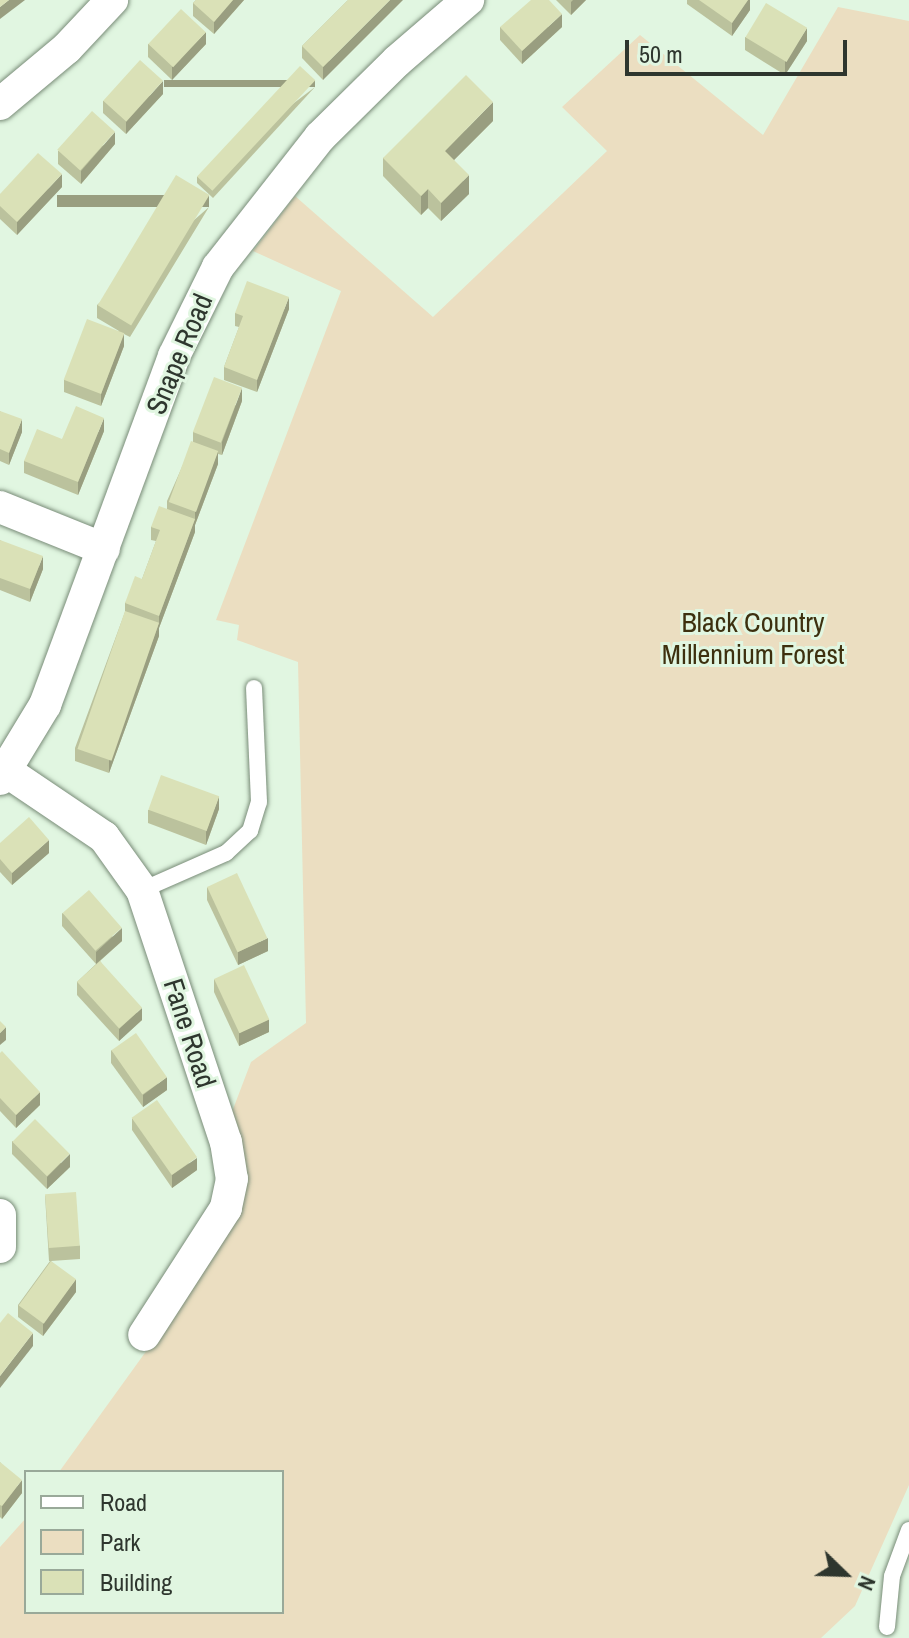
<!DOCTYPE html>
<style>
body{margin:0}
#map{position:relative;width:909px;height:1638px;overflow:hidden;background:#e1f6e1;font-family:"Archivo Narrow",sans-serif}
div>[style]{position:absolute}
.green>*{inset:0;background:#ebdec1}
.roads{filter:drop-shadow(0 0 2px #798c78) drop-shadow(0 0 2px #798c78)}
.lane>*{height:16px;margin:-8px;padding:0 8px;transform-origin:8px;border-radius:8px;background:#fff}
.street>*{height:32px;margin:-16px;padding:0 16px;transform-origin:16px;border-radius:16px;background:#fff}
.wall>*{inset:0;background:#bbc29d}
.shaded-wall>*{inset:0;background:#999e80;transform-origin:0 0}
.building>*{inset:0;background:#dae1b7;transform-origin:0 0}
span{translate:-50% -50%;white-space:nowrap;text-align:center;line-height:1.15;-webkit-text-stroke:6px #e1f6e1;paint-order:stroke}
.street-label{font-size:28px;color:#2e362e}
.park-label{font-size:28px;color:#3d300f}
.legend{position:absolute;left:24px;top:1470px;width:260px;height:144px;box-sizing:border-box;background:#e1f6e1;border:2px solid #99a999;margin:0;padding:10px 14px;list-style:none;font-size:24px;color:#2e362e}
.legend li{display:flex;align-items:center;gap:16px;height:40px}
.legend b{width:40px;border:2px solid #99a999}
.north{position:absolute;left:805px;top:1534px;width:80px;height:80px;-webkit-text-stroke:6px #e1f6e1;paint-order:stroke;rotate:113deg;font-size:22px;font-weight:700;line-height:32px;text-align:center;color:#2e362e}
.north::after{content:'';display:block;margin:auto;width:28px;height:36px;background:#2e362e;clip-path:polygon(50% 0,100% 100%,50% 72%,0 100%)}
.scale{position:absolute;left:625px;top:40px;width:222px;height:36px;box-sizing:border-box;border:4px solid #2e362e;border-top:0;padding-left:10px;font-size:24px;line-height:28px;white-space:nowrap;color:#2e362e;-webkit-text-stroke:6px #e1f6e1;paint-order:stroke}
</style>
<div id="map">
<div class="green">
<div style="clip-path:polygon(838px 7px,909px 21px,909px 1485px,855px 1606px,821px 1638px,0 1638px,0 1547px,26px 1518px,26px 1612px,282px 1612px,282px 1472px,59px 1472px,147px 1350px,240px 1200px,230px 1117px,251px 1062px,306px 1023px,298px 662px,237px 640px,239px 625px,216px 620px,341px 291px,253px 251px,295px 196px,433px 317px,607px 151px,562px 107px,640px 35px,763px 135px)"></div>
</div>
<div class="roads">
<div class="lane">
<div style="left:142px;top:890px;width:92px;rotate:-23.8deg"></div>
<div style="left:226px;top:853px;width:33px;rotate:-43deg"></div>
<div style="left:250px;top:831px;width:30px;rotate:-73deg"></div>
<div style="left:259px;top:802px;width:114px;rotate:-92.5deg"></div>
<div style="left:887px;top:1627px;width:51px;rotate:-84.4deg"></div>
<div style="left:892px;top:1576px;width:49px;rotate:-69.7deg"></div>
</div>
<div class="street">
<div style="left:0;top:104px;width:87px;rotate:-39.9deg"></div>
<div style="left:67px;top:48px;width:66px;rotate:-46.8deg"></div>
<div style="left:0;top:507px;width:112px;rotate:22deg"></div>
<div style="left:6px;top:771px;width:118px;rotate:34deg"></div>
<div style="left:104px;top:837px;width:65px;rotate:54.4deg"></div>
<div style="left:142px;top:890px;width:266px;rotate:71.6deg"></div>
<div style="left:226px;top:1142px;width:37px;rotate:81deg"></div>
<div style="left:232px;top:1179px;width:30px;rotate:102deg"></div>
<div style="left:226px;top:1208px;width:151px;rotate:122.8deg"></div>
<div style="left:0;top:779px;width:87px;rotate:-58.7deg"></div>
<div style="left:45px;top:705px;width:372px;rotate:-69.7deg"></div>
<div style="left:174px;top:356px;width:99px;rotate:-63.7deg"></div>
<div style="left:218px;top:267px;width:165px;rotate:-51.9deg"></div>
<div style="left:320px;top:137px;width:108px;rotate:-44.6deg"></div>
<div style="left:397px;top:61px;width:94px;rotate:-40.7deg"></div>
<div style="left:0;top:1215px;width:32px;rotate:90deg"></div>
</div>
</div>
<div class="wall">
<div style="clip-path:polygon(196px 0,244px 0,214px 34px,193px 16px,193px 3px)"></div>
<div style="clip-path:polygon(348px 0,323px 80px,302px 58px,302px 46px)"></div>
<div style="clip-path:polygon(556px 0,586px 0,571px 15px)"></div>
<div style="clip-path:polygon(687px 0,750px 0,750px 10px,732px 36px,687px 4px)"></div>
<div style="clip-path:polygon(500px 27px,562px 27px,522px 64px,500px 40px)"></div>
<div style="clip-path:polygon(745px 37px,807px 41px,785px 75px,745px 50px)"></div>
<div style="clip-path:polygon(148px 44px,206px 44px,172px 80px,148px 57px)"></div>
<div style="clip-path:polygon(315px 87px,213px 198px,197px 183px,197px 177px)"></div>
<div style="clip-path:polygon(163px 94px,126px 134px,103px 113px,103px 101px)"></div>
<div style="clip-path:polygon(493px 121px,454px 160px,469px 194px,441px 221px,428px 208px,421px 215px,383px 176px,383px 158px)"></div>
<div style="clip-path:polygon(115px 144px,81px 184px,58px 164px,58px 151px)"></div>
<div style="clip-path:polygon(62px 187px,17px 235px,0 219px,0 194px)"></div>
<div style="clip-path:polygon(209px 207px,130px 337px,124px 334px,124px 346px,101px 406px,64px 392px,64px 380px,119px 331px,97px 318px,97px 305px)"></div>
<div style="clip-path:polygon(289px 309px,257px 392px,224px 380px,224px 367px,239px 327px,235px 326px,235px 313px)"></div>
<div style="clip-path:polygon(242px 401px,222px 455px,218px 454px,218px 464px,195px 525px,195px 532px,159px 628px,159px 636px,109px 773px,75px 761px,75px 748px,125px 612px,125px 603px,142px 579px,156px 541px,151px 540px,151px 527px,167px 509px,167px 501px,193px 442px,193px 432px)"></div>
<div style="clip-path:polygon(0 411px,22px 432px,9px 465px,0 461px)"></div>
<div style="clip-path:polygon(104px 431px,78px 495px,24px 473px,24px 461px,62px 439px)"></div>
<div style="clip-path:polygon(0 540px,43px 569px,30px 602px,0 590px)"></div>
<div style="clip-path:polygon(219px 809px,206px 845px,148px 823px,148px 810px)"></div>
<div style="clip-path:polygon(0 843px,49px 853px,12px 885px,0 872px)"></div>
<div style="clip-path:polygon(207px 887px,268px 951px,238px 965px,207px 900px)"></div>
<div style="clip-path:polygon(62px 913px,122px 941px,100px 961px,142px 1020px,119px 1041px,77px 995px,77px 982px,96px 964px,62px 926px)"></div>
<div style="clip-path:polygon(214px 979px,269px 1032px,239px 1046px,214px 992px)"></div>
<div style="clip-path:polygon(111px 1050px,167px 1090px,143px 1107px,111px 1063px)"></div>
<div style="clip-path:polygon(0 1053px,40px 1105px,16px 1128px,0 1111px)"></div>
<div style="clip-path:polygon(132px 1118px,197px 1170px,172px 1188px,132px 1130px)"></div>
<div style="clip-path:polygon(12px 1141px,70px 1167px,47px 1189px,12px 1154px)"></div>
<div style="clip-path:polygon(45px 1195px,80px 1246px,80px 1259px,51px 1261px,76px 1292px,43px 1336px,18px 1317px,18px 1305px,50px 1261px,49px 1261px)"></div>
<div style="clip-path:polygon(0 1462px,22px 1493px,2px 1519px,0 1517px)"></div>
</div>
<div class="shaded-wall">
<div style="clip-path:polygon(9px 0,25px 0,0 19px,0 7px)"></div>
<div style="clip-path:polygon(233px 0,244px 0,214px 34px,214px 22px)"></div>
<div style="clip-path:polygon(390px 0,403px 0,323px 80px,323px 67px)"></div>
<div style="clip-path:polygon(573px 0,586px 0,571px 15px,571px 2px)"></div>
<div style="clip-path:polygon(748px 0,750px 0,750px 10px,732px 36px,732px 23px)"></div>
<div style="clip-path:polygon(562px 14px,562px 27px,522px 64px,522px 51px)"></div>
<div style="clip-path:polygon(807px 28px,807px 41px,785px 75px,785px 62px)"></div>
<div style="clip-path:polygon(206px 32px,206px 44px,172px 80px,172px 67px)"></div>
<div style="left:315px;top:80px;width:7px;height:151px;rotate:90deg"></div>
<div style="clip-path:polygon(163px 81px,163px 94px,126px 134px,126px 122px)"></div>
<div style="clip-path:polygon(493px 102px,493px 121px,445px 169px,445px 151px)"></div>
<div style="clip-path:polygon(115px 132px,115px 144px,81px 184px,81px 171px)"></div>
<div style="clip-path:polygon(62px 174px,62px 187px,17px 235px,17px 222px)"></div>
<div style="clip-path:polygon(469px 175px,469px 194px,441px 221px,441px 203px)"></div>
<div style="clip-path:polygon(428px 189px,428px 208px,421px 215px,421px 196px)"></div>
<div style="left:209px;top:195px;width:12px;height:152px;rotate:90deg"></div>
<div style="clip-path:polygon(289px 297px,289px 309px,257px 392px,257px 380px)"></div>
<div style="clip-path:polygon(124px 333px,124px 346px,101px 406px,101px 394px)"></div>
<div style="clip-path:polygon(242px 388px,242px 401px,222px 455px,222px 442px)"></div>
<div style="clip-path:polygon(104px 418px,104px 431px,78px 495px,78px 482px)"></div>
<div style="clip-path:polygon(22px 419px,22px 432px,9px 465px,9px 453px)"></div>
<div style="clip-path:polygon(218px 451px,218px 464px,195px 525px,195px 512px)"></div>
<div style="clip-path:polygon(195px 519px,195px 532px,159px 628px,159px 636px,109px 773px,109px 761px,159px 623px,159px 616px)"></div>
<div style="clip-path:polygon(43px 556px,43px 569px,30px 602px,30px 589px)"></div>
<div style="clip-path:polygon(219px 796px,219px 809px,206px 845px,206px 832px)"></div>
<div style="clip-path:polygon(49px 840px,49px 853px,12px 885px,12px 873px)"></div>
<div style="clip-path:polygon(122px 928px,122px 941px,96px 964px,96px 952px)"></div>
<div style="clip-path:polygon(268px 938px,268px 951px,238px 965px,238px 952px)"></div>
<div style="clip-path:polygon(142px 1008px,142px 1020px,119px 1041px,119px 1029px)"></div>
<div style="clip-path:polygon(269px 1019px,269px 1032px,239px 1046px,239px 1033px)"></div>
<div style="clip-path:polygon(6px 1027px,6px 1040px,0 1045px,0 1033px)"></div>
<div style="clip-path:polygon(167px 1077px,167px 1090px,143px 1107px,143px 1095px)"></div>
<div style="clip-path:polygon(40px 1092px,40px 1105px,16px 1128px,16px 1115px)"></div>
<div style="clip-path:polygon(70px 1154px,70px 1167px,47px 1189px,47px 1177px)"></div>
<div style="clip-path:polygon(197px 1158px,197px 1170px,172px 1188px,172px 1175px)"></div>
<div style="clip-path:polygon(76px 1279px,76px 1292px,43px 1336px,43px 1323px)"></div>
<div style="clip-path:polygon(33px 1333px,33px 1346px,0 1388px,0 1376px)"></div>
<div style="clip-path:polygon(22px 1480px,22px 1493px,2px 1519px,2px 1506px)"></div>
</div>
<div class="building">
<div style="clip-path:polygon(0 0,9px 0,0 7px)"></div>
<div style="clip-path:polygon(196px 0,233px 0,214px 22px,193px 3px)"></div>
<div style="clip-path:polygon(348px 0,390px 0,323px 67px,302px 46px)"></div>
<div style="clip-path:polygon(531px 0,549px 0,562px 14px,522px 51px,500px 27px)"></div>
<div style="clip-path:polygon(699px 0,748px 0,732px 23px)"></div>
<div style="left:766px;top:3px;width:48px;height:40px;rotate:31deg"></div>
<div style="left:181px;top:9px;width:34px;height:48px;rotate:43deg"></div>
<div style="left:140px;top:60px;width:31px;height:55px;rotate:42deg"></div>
<div style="left:300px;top:66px;width:21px;height:151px;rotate:43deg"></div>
<div style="clip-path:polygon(466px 75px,493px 102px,445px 151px,469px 175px,441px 203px,428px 189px,421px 196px,383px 158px)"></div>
<div style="left:92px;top:111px;width:31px;height:52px;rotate:42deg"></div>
<div style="clip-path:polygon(38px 153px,62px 174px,17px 222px,0 206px,0 194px)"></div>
<div style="left:176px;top:175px;width:39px;height:152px;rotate:31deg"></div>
<div style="clip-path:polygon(247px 281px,289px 297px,257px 380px,224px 367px,243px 316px,235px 313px)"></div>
<div style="left:87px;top:319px;width:40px;height:65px;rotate:21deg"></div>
<div style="left:214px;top:377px;width:30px;height:59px;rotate:21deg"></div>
<div style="clip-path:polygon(76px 406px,104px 418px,78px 482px,24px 461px,37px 429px,62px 439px)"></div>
<div style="clip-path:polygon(0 411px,22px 419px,9px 453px,0 449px)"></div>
<div style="left:191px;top:441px;width:29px;height:65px;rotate:20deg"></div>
<div style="clip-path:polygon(159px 506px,195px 519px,159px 616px,125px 603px,135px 576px,142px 579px,160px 530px,151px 527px)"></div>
<div style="clip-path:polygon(0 540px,43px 556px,30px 589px,0 578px)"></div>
<div style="left:125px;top:611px;width:36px;height:146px;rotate:19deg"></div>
<div style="left:161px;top:775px;width:62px;height:37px;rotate:20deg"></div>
<div style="clip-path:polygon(29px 817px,49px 840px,12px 873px,0 859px,0 843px)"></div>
<div style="left:237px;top:873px;width:72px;height:33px;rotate:65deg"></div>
<div style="left:89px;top:890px;width:50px;height:35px;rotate:49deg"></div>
<div style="left:100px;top:961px;width:63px;height:31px;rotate:48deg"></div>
<div style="left:244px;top:965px;width:60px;height:33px;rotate:65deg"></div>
<div style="clip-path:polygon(0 1021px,6px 1027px,0 1033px)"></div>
<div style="left:136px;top:1033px;width:54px;height:30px;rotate:55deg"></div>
<div style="clip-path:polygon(2px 1051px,40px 1092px,16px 1115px,0 1098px,0 1053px)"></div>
<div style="left:157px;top:1100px;width:70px;height:31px;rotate:55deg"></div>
<div style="left:35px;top:1119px;width:49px;height:32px;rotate:45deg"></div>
<div style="left:76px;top:1192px;width:54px;height:31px;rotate:86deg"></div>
<div style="left:51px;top:1261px;width:31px;height:55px;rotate:36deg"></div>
<div style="clip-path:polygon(8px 1313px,33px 1333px,0 1376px,0 1323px)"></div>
<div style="clip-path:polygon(0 1462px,22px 1480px,2px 1506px,0 1505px)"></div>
</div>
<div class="street-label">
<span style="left:179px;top:354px;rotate:-67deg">Snape Road</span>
<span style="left:190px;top:1033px;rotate:72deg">Fane Road</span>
</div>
<div class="park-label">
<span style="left:753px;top:638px">Black Country<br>Millennium Forest</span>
</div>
<ul class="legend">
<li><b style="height:10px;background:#fff"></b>Road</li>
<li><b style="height:22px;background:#ebdec1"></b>Park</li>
<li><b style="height:22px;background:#dae1b7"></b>Building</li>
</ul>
<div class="north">N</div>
<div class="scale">50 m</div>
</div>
